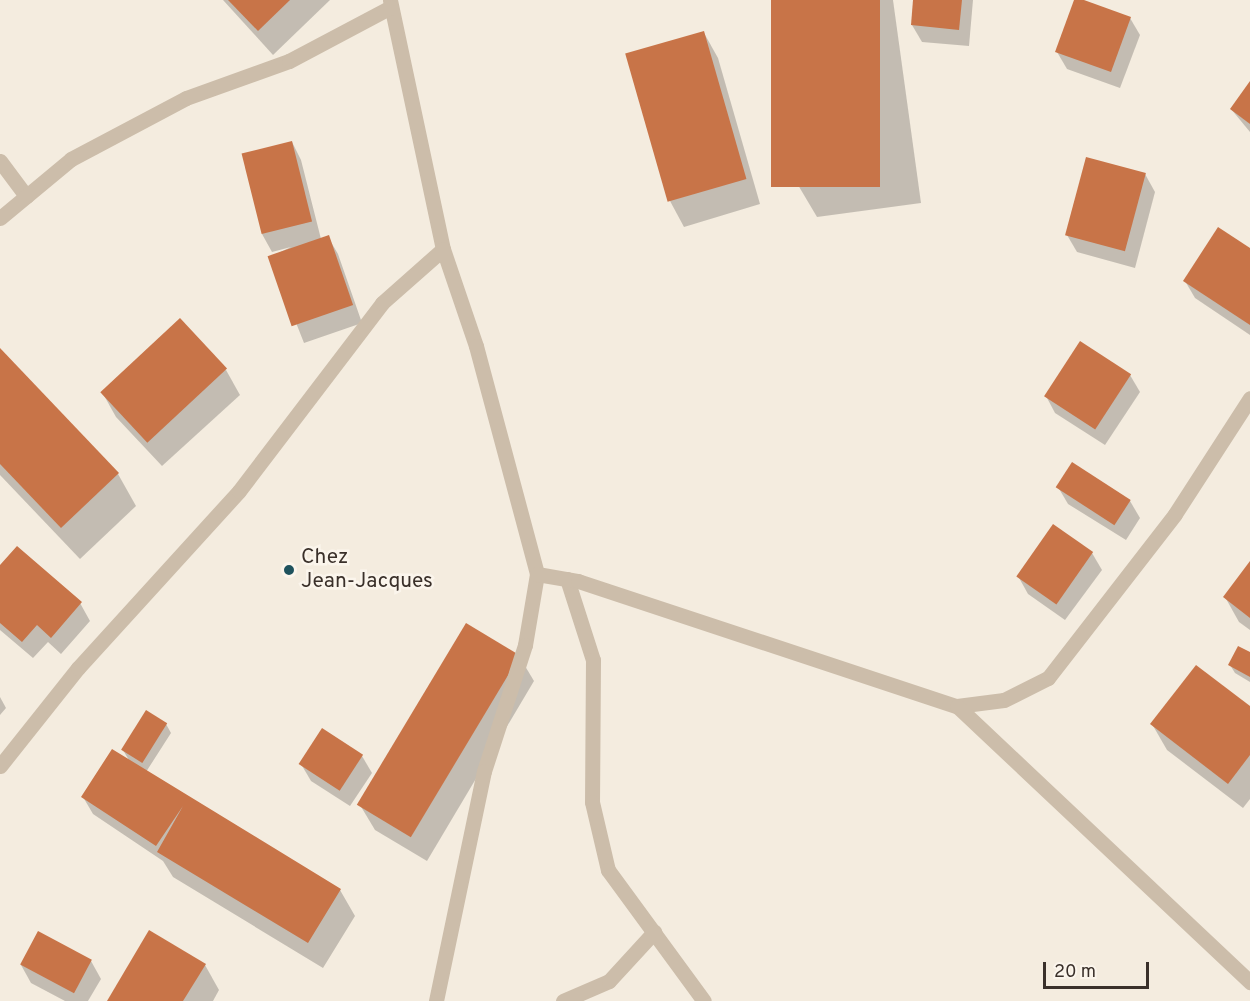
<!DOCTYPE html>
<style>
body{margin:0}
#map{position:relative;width:1250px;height:1001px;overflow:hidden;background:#f4ecdf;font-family:Overpass,sans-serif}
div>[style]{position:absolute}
.shadow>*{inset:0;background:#0003}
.building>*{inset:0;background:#c87448;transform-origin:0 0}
.lane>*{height:15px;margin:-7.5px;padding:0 7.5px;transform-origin:7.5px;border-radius:7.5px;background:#ccbdaa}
.street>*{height:15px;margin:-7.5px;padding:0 7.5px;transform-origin:7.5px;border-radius:7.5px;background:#ccbdaa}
.dots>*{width:16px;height:16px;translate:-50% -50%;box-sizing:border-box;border:3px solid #fbf5ec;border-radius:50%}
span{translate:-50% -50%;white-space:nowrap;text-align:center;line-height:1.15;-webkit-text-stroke:5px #fbf5ec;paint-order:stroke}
.poi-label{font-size:21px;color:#3a302a}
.left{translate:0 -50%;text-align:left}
.scale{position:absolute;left:1043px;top:962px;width:106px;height:27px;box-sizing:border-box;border:3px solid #3a302a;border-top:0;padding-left:8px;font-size:18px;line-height:21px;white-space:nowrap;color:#3a302a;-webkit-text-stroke:4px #fbf5ec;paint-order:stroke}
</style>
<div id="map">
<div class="shadow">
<div style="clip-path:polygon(223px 0,330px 0,273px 55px)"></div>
<div style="clip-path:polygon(773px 0,893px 0,921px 203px,817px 217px,798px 185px)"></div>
<div style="clip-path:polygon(914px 0,973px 0,969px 46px,922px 42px,912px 25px)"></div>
<div style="clip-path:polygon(1075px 0,1130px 18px,1140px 35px,1120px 88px,1067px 69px,1057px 52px)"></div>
<div style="clip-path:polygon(704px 33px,718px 58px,760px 204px,684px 227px,670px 201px)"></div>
<div style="clip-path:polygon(1250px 84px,1250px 132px,1231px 109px)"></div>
<div style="clip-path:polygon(292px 142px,301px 160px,321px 239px,328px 237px,338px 254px,362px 323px,304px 343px,270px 257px,291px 247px,272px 252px,262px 234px)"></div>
<div style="clip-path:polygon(1145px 174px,1155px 192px,1135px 268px,1077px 252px,1067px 235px)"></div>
<div style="clip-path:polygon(1250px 250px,1250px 335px,1195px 298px,1185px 281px)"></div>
<div style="clip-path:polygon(0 350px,118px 474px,136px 506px,80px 559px,0 475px)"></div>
<div style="clip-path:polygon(226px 370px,240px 395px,162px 466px,116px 417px,102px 392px)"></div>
<div style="clip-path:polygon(1130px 375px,1140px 392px,1105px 445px,1055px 413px,1046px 396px)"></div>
<div style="clip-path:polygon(1058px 487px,1130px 501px,1140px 518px,1126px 540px,1068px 504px)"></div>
<div style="clip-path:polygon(1092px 553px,1102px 570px,1065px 620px,1028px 594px,1018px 576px)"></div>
<div style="clip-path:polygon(1250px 563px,1250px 630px,1239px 622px,1225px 597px)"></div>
<div style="clip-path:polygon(0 567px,80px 603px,90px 621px,61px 654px,48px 642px,33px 658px,0 630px)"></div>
<div style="clip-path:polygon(1250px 654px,1250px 682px,1235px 673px,1230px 665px)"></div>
<div style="clip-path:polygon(519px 656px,534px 681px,427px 861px,375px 830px,360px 805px)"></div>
<div style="clip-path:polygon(0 697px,6px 708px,0 715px)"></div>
<div style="clip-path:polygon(1250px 708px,1250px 799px,1243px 808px,1167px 750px,1152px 724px)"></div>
<div style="clip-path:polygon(147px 713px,166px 724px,171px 733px,146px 772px,340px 890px,355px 916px,323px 968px,173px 877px,163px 861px,93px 814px,83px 797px,130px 762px,123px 750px)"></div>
<div style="clip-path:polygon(362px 756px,372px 773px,350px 806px,311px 781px,301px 764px)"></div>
<div style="clip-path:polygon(91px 961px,101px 979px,88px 1001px,65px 1001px,31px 983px,21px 965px)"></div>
<div style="clip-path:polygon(205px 965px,219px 990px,213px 1001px,108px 1001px)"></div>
</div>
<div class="building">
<div style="clip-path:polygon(228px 0,290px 0,258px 31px)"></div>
<div style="left:771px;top:0;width:109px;height:187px"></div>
<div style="clip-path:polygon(913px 0,962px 0,959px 30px,911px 25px)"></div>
<div style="clip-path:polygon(1074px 0,1084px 0,1131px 17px,1111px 72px,1055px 52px)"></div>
<div style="left:704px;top:31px;width:154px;height:82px;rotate:74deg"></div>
<div style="clip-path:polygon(1250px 81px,1250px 124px,1230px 109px)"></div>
<div style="left:292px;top:141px;width:83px;height:52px;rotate:76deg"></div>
<div style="left:1086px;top:157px;width:62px;height:81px;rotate:15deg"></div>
<div style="clip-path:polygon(1218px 227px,1250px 248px,1250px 325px,1183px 281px)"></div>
<div style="left:329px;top:235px;width:74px;height:65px;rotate:71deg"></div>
<div style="left:180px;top:318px;width:69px;height:109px;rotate:47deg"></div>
<div style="left:1080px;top:341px;width:61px;height:66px;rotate:33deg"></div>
<div style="clip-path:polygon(0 348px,119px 473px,61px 528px,0 464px)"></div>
<div style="left:1072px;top:462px;width:70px;height:30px;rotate:33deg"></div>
<div style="left:1053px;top:524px;width:49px;height:64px;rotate:35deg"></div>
<div style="clip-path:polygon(17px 546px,82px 602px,51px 638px,37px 625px,22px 642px,0 623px,0 565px)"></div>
<div style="clip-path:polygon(1250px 561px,1250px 618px,1223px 597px)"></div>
<div style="left:466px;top:623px;width:63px;height:212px;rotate:31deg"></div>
<div style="clip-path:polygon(1238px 646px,1250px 652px,1250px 677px,1228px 665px)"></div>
<div style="clip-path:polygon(1196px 665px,1250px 706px,1250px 755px,1228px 784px,1150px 724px)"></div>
<div style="left:146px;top:710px;width:25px;height:47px;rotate:32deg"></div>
<div style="left:322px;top:728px;width:49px;height:43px;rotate:33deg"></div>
<div style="clip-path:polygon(112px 749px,341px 889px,308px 943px,157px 852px,183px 806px,156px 846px,81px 797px)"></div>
<div style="clip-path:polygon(149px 930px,206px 964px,183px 1001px,107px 1001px)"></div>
<div style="left:38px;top:931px;width:61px;height:38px;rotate:28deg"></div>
</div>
<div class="lane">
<div style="left:0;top:161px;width:44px;rotate:53.4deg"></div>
<div style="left:567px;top:579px;width:85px;rotate:72.2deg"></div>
<div style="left:593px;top:660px;width:142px;rotate:90.4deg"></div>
<div style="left:592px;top:802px;width:70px;rotate:76.8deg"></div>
<div style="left:608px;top:870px;width:162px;rotate:53.8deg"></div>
<div style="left:563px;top:1001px;width:50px;rotate:-23.5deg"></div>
<div style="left:609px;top:981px;width:67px;rotate:-47.4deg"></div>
</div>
<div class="street">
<div style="left:390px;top:0;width:255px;rotate:78deg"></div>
<div style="left:443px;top:249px;width:102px;rotate:71.2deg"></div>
<div style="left:476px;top:346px;width:236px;rotate:75deg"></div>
<div style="left:537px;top:574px;width:72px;rotate:99.6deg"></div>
<div style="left:525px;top:645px;width:133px;rotate:108deg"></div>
<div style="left:484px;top:771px;width:235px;rotate:101.8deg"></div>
<div style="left:0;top:218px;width:92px;rotate:-39.7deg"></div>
<div style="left:71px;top:159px;width:130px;rotate:-27.9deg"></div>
<div style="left:186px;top:98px;width:109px;rotate:-19.8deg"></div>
<div style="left:289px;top:61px;width:115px;rotate:-27.9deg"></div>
<div style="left:537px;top:574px;width:42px;rotate:9.7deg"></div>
<div style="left:578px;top:581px;width:399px;rotate:18.3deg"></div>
<div style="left:957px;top:706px;width:47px;rotate:-7.3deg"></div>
<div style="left:1004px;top:700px;width:49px;rotate:-26.6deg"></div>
<div style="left:1048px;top:678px;width:207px;rotate:-52.2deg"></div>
<div style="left:1175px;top:514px;width:138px;rotate:-57.1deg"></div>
<div style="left:957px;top:706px;width:403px;rotate:43.3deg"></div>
<div style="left:0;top:766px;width:125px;rotate:-51.5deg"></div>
<div style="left:78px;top:668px;width:239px;rotate:-47.7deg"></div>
<div style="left:239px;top:491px;width:236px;rotate:-52.7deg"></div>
<div style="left:382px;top:303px;width:81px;rotate:-41.5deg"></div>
</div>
<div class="dots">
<div style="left:289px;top:570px;background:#1e525d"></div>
</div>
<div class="poi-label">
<span class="left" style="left:301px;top:570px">Chez<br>Jean-Jacques</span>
</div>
<div class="scale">20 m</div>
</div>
